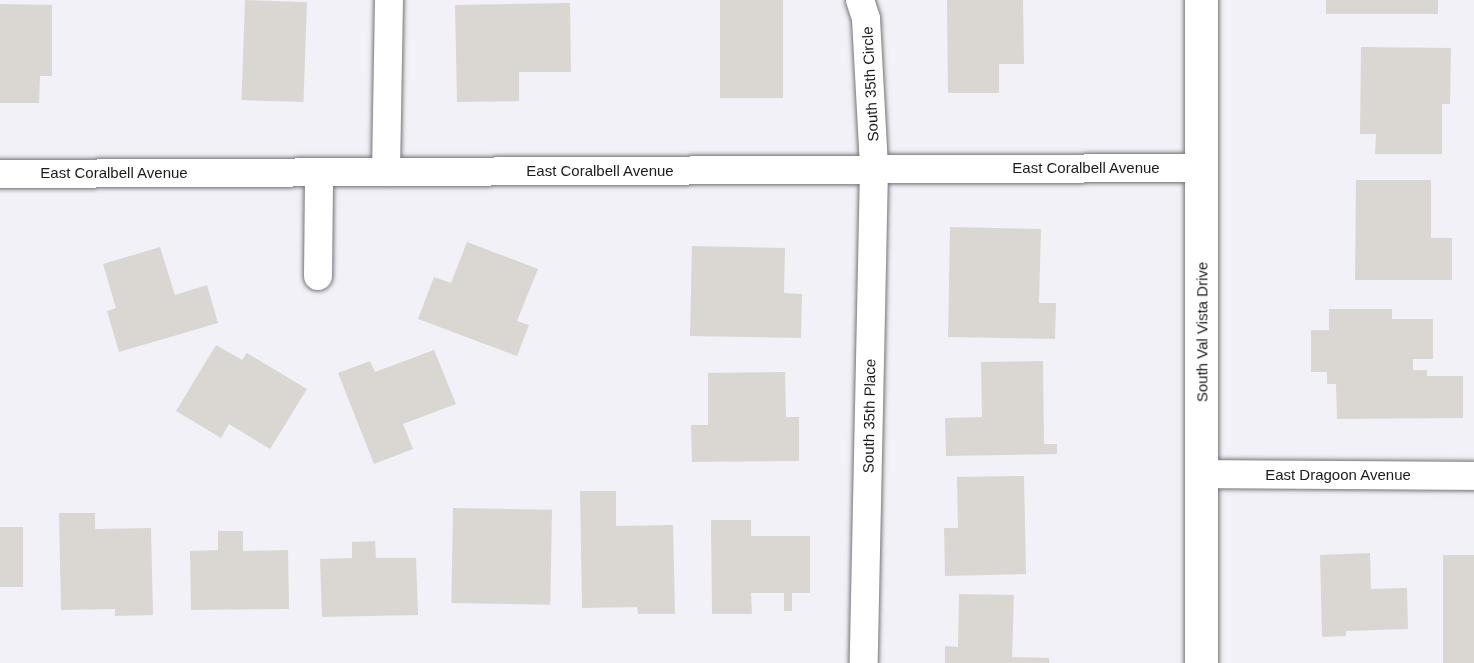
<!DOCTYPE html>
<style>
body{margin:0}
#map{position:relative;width:1474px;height:663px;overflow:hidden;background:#f1f1f7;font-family:Arial,sans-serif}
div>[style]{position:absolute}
.building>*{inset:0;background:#dad6d1;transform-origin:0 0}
.roads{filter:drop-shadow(0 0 2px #747479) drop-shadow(0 0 2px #747479)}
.street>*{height:28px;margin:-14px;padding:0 14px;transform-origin:14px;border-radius:14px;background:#fff}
.secondary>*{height:33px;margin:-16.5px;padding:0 16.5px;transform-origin:16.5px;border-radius:16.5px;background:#fff}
span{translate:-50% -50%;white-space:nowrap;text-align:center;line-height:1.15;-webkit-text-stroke:5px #fff;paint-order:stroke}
.street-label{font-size:15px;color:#1b1b1d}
</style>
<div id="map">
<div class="building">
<div style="left:245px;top:0;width:62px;height:100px;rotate:2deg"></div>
<div style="left:720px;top:0;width:63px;height:98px"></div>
<div style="clip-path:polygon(947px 0,1023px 0,1024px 64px,999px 64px,999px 93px,948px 93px)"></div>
<div style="left:1326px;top:0;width:112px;height:14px"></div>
<div style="clip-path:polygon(570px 3px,571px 72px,519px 72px,519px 101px,457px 102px,455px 5px)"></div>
<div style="clip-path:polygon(0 4px,52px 5px,52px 76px,40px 76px,39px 103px,0 103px)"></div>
<div style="clip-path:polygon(1361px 47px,1451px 48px,1450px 104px,1442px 104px,1442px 154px,1375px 154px,1376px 134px,1360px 134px)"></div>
<div style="clip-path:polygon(1356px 180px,1431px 180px,1431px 238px,1452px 238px,1452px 280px,1355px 280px)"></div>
<div style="clip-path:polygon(950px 227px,1041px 229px,1039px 303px,1056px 303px,1055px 339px,948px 337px)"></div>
<div style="clip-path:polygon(467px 242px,538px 269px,517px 321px,529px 325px,517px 356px,418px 319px,434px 277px,451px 283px)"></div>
<div style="clip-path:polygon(692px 246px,785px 248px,784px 293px,802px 294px,801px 338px,690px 336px)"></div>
<div style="clip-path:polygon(160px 247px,175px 295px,207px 285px,218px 323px,119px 352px,107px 311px,116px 308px,103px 264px)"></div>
<div style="clip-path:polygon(1329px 309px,1392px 309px,1392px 319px,1433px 319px,1433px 359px,1413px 359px,1413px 370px,1427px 370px,1427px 376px,1463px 376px,1463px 418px,1337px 419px,1336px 384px,1327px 384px,1327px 372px,1311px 372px,1311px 330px,1329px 330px)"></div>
<div style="clip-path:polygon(216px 345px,242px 360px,247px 353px,307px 389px,270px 449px,229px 424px,221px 438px,176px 411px)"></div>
<div style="clip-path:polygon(434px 350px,456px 404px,403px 424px,413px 449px,374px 464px,338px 373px,370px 361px,375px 372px)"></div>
<div style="clip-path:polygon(1043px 361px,1044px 444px,1057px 444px,1057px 454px,946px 456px,945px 418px,982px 417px,981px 362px)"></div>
<div style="clip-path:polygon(785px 372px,786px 417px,799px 417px,799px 461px,692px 462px,691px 425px,708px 425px,708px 373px)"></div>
<div style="clip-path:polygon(1024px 476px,1026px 574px,945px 576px,944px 528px,958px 528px,957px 477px)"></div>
<div style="clip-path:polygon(580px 491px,616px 491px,616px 526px,673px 525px,675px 614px,638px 614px,637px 607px,582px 608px)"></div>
<div style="left:453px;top:508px;width:99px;height:95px;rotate:1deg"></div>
<div style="clip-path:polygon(59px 513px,95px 513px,95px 529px,151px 528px,153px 615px,115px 616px,115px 609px,61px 610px)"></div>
<div style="clip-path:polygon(711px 520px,751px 520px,751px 536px,810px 536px,810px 593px,792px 593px,792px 611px,784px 611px,784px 593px,751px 593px,752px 614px,712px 614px)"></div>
<div style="left:0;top:527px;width:23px;height:60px"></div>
<div style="clip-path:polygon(218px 531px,243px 531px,243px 551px,288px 550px,289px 609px,191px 610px,190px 551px,218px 550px)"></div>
<div style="clip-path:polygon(375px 541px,376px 558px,416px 558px,418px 615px,322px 617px,320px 559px,352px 558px,352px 542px)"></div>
<div style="clip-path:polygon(1370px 553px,1371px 589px,1407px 588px,1408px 629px,1346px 631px,1346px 636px,1322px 637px,1320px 555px)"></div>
<div style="left:1443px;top:555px;width:31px;height:108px"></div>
<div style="clip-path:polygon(959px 594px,1014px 595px,1012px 657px,1049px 658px,1049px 663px,945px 663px,945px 646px,958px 647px)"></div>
</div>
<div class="roads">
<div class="street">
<div style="left:860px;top:0;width:20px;rotate:72deg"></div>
<div style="left:866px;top:19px;width:150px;rotate:86.9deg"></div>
<div style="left:874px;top:169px;width:494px;rotate:91.2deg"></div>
<div style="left:386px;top:172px;width:172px;rotate:-89deg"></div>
<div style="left:0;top:174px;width:1200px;rotate:-0.29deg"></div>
<div style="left:318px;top:276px;width:103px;rotate:-89.4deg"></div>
<div style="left:1203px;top:474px;width:271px;rotate:0.4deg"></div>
</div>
<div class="secondary">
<div style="left:1201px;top:0;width:663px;rotate:90deg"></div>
</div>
</div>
<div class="street-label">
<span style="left:870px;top:84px;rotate:-93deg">South 35th Circle</span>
<span style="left:1086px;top:168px">East Coralbell Avenue</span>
<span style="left:600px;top:171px">East Coralbell Avenue</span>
<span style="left:114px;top:173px">East Coralbell Avenue</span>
<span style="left:1202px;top:332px;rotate:-90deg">South Val Vista Drive</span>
<span style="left:869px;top:416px;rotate:-89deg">South 35th Place</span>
<span style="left:1338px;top:475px">East Dragoon Avenue</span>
</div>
</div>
